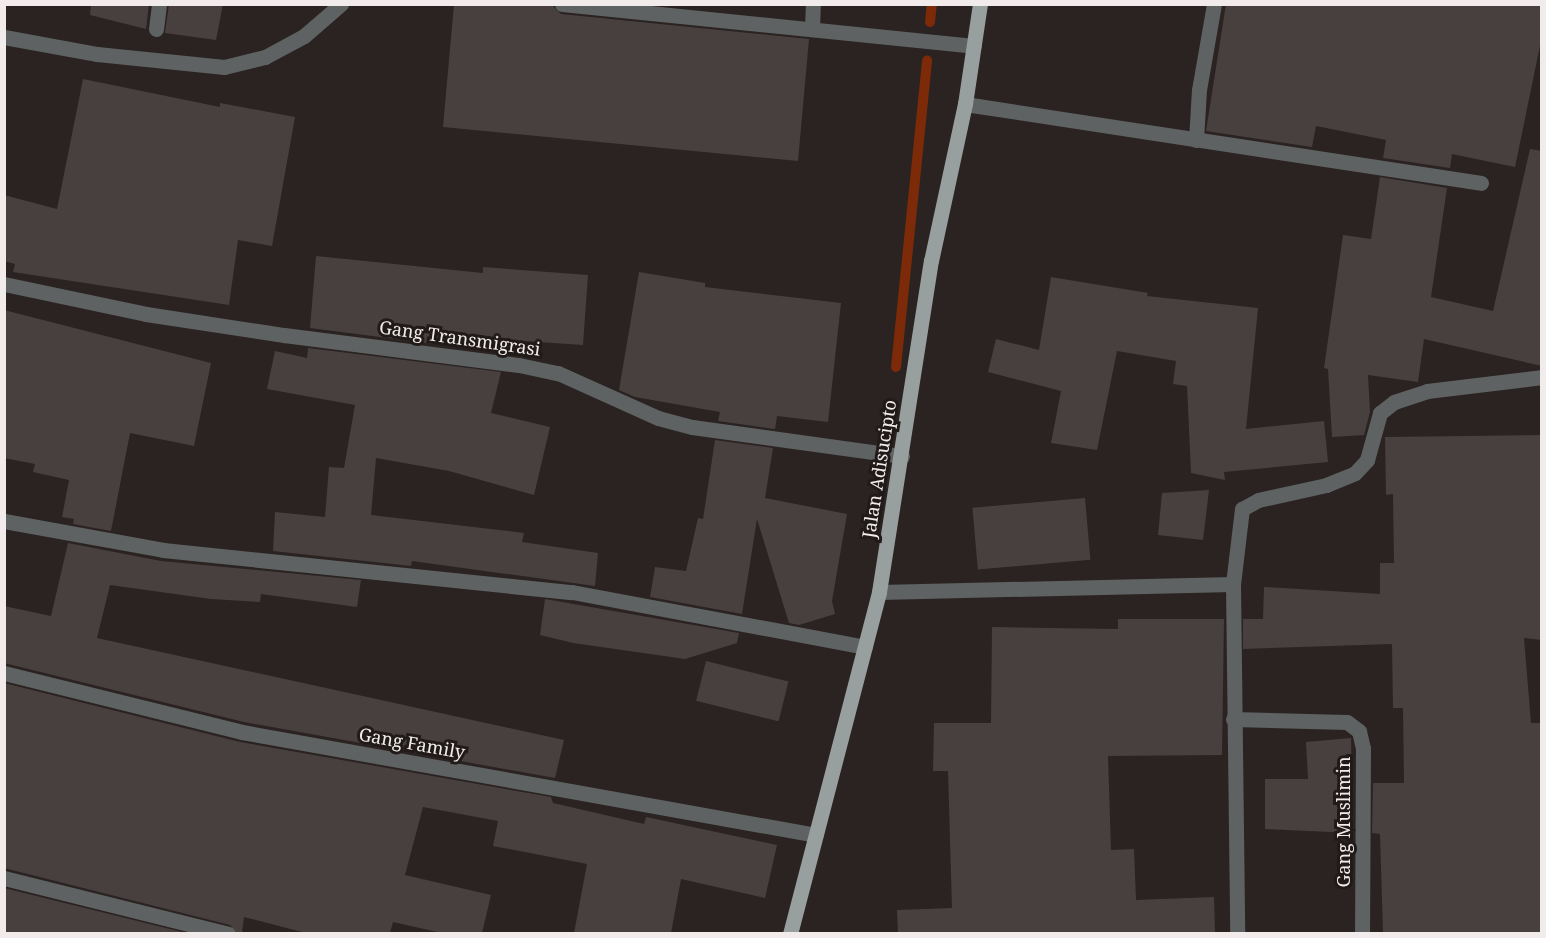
<!DOCTYPE html>
<style>
body{margin:0}
#map{position:relative;width:1546px;height:938px;overflow:hidden;background:#2a2321;font-family:"Noto Serif",serif}
div>[style]{position:absolute}
.stream>*{height:10px;margin:-5px;padding:0 5px;transform-origin:5px;border-radius:5px;background:#7d2a08}
.building>*{inset:0;background:#47403e;transform-origin:0 0}
.minor>*{height:15px;margin:-7.5px;padding:0 7.5px;transform-origin:7.5px;border-radius:7.5px;background:#5e6262}
.major>*{height:15px;margin:-7.5px;padding:0 7.5px;transform-origin:7.5px;border-radius:7.5px;background:#979f9f}
span{translate:-50% -50%;white-space:nowrap;text-align:center;line-height:1.15;-webkit-text-stroke:6px #201a18;paint-order:stroke}
.street-label{font-size:18px;color:#f1eceb}
.frame{position:absolute;inset:0;border:6px solid #f1eceb;pointer-events:none}
</style>
<div id="map">
<div class="stream">
<div style="left:930px;top:22px;width:18px;rotate:-84deg"></div>
<div style="left:896px;top:367px;width:308px;rotate:-84.2deg"></div>
</div>
<div class="building">
<div style="clip-path:polygon(91px 4px,149px 4px,146px 29px,90px 15px)"></div>
<div style="clip-path:polygon(169px 4px,223px 4px,216px 40px,165px 33px)"></div>
<div style="clip-path:polygon(454px 4px,553px 6px,561px 14px,809px 39px,798px 161px,443px 127px)"></div>
<div style="clip-path:polygon(1226px 4px,1542px 4px,1542px 36px,1515px 167px,1452px 154px,1450px 168px,1383px 158px,1386px 140px,1316px 126px,1312px 147px,1206px 131px)"></div>
<div style="clip-path:polygon(83px 79px,220px 107px,220px 103px,295px 117px,272px 246px,238px 240px,229px 305px,13px 272px,15px 264px,4px 261px,4px 195px,57px 209px)"></div>
<div style="clip-path:polygon(1530px 149px,1542px 151px,1542px 366px,1424px 339px,1418px 382px,1368px 375px,1370px 412px,1364px 435px,1332px 437px,1328px 369px,1324px 368px,1343px 235px,1371px 239px,1380px 177px,1447px 188px,1431px 297px,1493px 311px)"></div>
<div style="clip-path:polygon(316px 256px,483px 273px,483px 267px,588px 275px,583px 345px,509px 340px,505px 353px,310px 328px)"></div>
<div style="clip-path:polygon(639px 272px,705px 283px,705px 287px,841px 303px,828px 422px,777px 416px,775px 429px,718px 421px,720px 412px,635px 397px,619px 390px)"></div>
<div style="clip-path:polygon(1051px 277px,1148px 293px,1147px 296px,1258px 308px,1246px 429px,1324px 421px,1328px 462px,1224px 472px,1225px 480px,1191px 473px,1187px 386px,1173px 384px,1176px 361px,1117px 351px,1097px 450px,1051px 443px,1061px 391px,988px 372px,996px 339px,1039px 350px)"></div>
<div style="clip-path:polygon(4px 310px,211px 363px,194px 446px,130px 433px,111px 531px,73px 524px,74px 519px,62px 517px,69px 480px,33px 472px,35px 464px,4px 458px)"></div>
<div style="clip-path:polygon(308px 348px,501px 372px,491px 413px,550px 427px,534px 495px,449px 471px,376px 458px,371px 515px,524px 533px,522px 542px,598px 553px,595px 586px,412px 561px,411px 566px,273px 551px,275px 512px,325px 517px,329px 467px,344px 468px,355px 405px,267px 389px,275px 351px,307px 358px)"></div>
<div style="clip-path:polygon(1542px 435px,1542px 640px,1524px 638px,1531px 723px,1542px 723px,1542px 933px,1383px 933px,1380px 834px,1372px 833px,1373px 783px,1404px 783px,1403px 708px,1393px 708px,1392px 644px,1243px 649px,1243px 619px,1263px 619px,1264px 587px,1380px 594px,1380px 563px,1394px 563px,1393px 494px,1386px 495px,1385px 437px)"></div>
<div style="clip-path:polygon(715px 440px,773px 448px,765px 498px,847px 514px,832px 601px,835px 614px,799px 625px,789px 623px,757px 519px,742px 614px,650px 597px,655px 567px,686px 571px,698px 518px,703px 519px)"></div>
<div style="clip-path:polygon(1209px 490px,1203px 540px,1158px 535px,1162px 493px)"></div>
<div style="left:1085px;top:498px;width:62px;height:113px;rotate:85deg"></div>
<div style="clip-path:polygon(68px 543px,161px 561px,361px 580px,357px 607px,261px 594px,260px 602px,211px 599px,110px 585px,97px 638px,564px 740px,555px 778px,244px 722px,4px 663px,4px 606px,51px 616px)"></div>
<div style="clip-path:polygon(545px 599px,739px 633px,737px 643px,685px 659px,573px 643px,540px 635px)"></div>
<div style="clip-path:polygon(1118px 619px,1224px 619px,1222px 755px,1108px 756px,1111px 850px,1134px 849px,1136px 900px,1214px 897px,1215px 933px,898px 933px,897px 910px,952px 908px,948px 771px,933px 771px,934px 723px,991px 723px,992px 627px,1118px 629px)"></div>
<div style="left:706px;top:661px;width:85px;height:41px;rotate:14deg"></div>
<div style="clip-path:polygon(4px 683px,240px 742px,551px 797px,553px 803px,644px 824px,646px 817px,777px 845px,765px 898px,681px 879px,671px 933px,574px 933px,587px 864px,493px 846px,498px 821px,423px 807px,405px 875px,491px 895px,482px 933px,442px 933px,393px 922px,390px 933px,306px 933px,244px 917px,242px 933px,237px 933px,230px 925px,4px 868px)"></div>
<div style="clip-path:polygon(1351px 738px,1353px 833px,1265px 829px,1265px 779px,1308px 779px,1306px 742px)"></div>
<div style="clip-path:polygon(4px 888px,186px 933px,4px 933px)"></div>
</div>
<div class="minor">
<div style="left:562px;top:4px;width:414px;rotate:5.8deg"></div>
<div style="left:156px;top:29px;width:25px;rotate:-83deg"></div>
<div style="left:812px;top:29px;width:25px;rotate:-88deg"></div>
<div style="left:4px;top:37px;width:95px;rotate:10.4deg"></div>
<div style="left:97px;top:54px;width:128px;rotate:5.8deg"></div>
<div style="left:224px;top:67px;width:42px;rotate:-13.7deg"></div>
<div style="left:265px;top:57px;width:44px;rotate:-28.3deg"></div>
<div style="left:304px;top:36px;width:49px;rotate:-40.9deg"></div>
<div style="left:965px;top:104px;width:522px;rotate:8.7deg"></div>
<div style="left:1196px;top:140px;width:50px;rotate:-86.6deg"></div>
<div style="left:1199px;top:90px;width:87px;rotate:-80.1deg"></div>
<div style="left:4px;top:284px;width:145px;rotate:11.9deg"></div>
<div style="left:146px;top:314px;width:140px;rotate:8.7deg"></div>
<div style="left:284px;top:335px;width:237px;rotate:7.3deg"></div>
<div style="left:519px;top:365px;width:40px;rotate:12deg"></div>
<div style="left:558px;top:373px;width:110px;rotate:24.2deg"></div>
<div style="left:658px;top:418px;width:35px;rotate:15deg"></div>
<div style="left:692px;top:427px;width:212px;rotate:7.9deg"></div>
<div style="left:4px;top:521px;width:162px;rotate:10.3deg"></div>
<div style="left:163px;top:550px;width:411px;rotate:5.9deg"></div>
<div style="left:572px;top:592px;width:298px;rotate:10.6deg"></div>
<div style="left:1233px;top:584px;width:76px;rotate:-83.2deg"></div>
<div style="left:1242px;top:509px;width:18px;rotate:-29deg"></div>
<div style="left:1258px;top:500px;width:70px;rotate:-12.4deg"></div>
<div style="left:1326px;top:485px;width:31px;rotate:-22deg"></div>
<div style="left:1355px;top:473px;width:18px;rotate:-47deg"></div>
<div style="left:1367px;top:460px;width:49px;rotate:-74.5deg"></div>
<div style="left:1380px;top:413px;width:18px;rotate:-38deg"></div>
<div style="left:1394px;top:402px;width:35px;rotate:-18deg"></div>
<div style="left:1427px;top:391px;width:116px;rotate:-6.9deg"></div>
<div style="left:879px;top:592px;width:354px;rotate:-1.3deg"></div>
<div style="left:1233px;top:584px;width:350px;rotate:89.3deg"></div>
<div style="left:4px;top:673px;width:245px;rotate:13.9deg"></div>
<div style="left:242px;top:732px;width:583px;rotate:10.17deg"></div>
<div style="left:1233px;top:719px;width:114px;rotate:1.5deg"></div>
<div style="left:1347px;top:722px;width:15px;rotate:37deg"></div>
<div style="left:1359px;top:731px;width:17px;rotate:77deg"></div>
<div style="left:1363px;top:748px;width:186px;rotate:90.3deg"></div>
<div style="left:4px;top:878px;width:231px;rotate:14deg"></div>
</div>
<div class="major">
<div style="left:790px;top:934px;width:353px;rotate:-75.4deg"></div>
<div style="left:879px;top:592px;width:335px;rotate:-81.1deg"></div>
<div style="left:931px;top:261px;width:161px;rotate:-77.8deg"></div>
<div style="left:965px;top:104px;width:101px;rotate:-81.5deg"></div>
</div>
<div class="street-label">
<span style="left:460px;top:338px;rotate:8deg">Gang Transmigrasi</span>
<span style="left:879px;top:469px;rotate:-81deg">Jalan Adisucipto</span>
<span style="left:412px;top:743px;rotate:10deg">Gang Family</span>
<span style="left:1343px;top:822px;rotate:-90deg">Gang Muslimin</span>
</div>
<div class="frame"></div>
</div>
